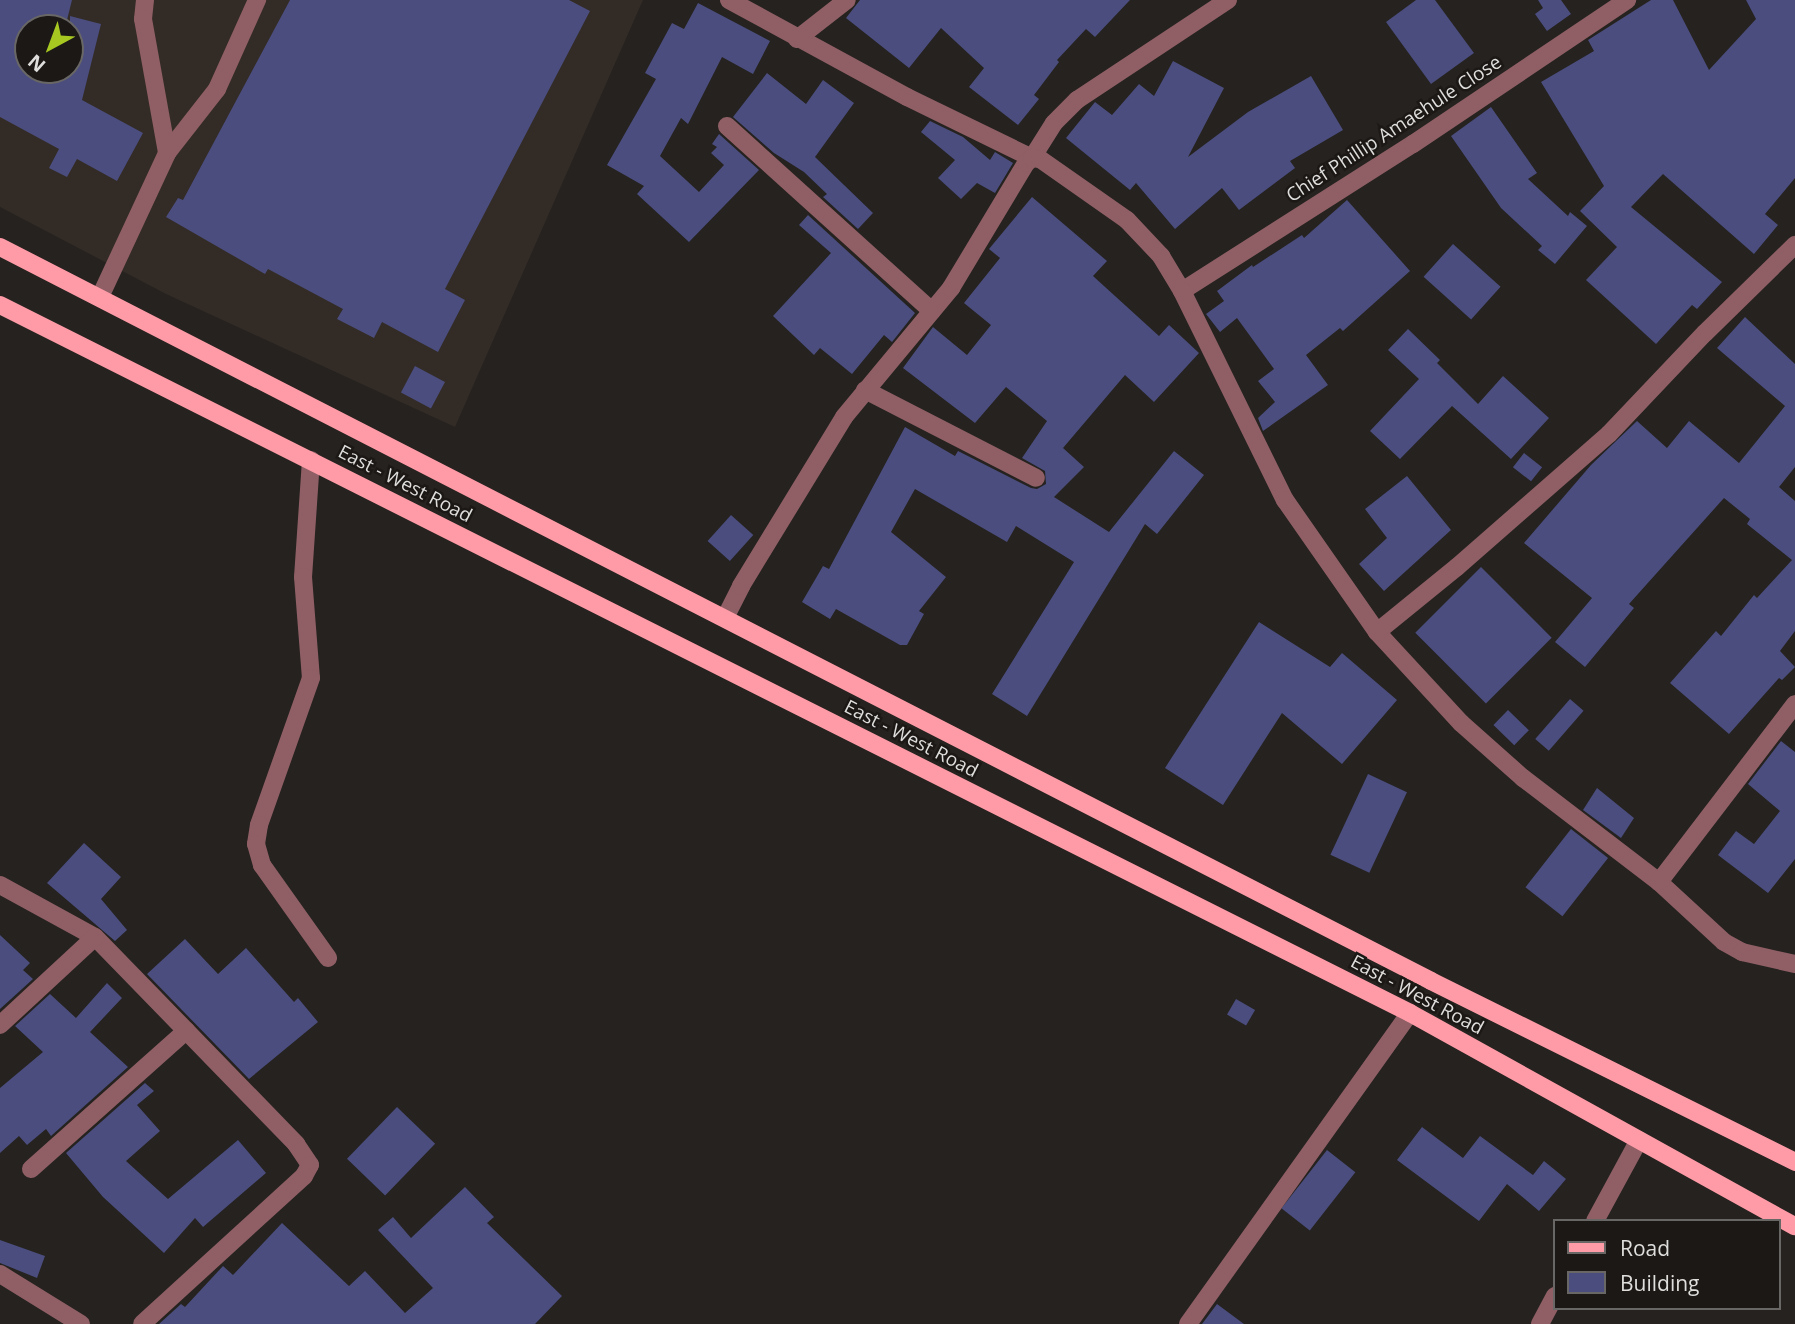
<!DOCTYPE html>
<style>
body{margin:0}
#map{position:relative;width:1795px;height:1324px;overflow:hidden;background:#25221f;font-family:"Open Sans",sans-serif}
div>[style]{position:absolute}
.built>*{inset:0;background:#332b25}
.building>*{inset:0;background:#4a4d7e;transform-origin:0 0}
.minor>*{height:18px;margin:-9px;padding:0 9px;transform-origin:9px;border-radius:9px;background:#8f5f65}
.major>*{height:18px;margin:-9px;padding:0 9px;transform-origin:9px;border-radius:9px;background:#fe9ba7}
span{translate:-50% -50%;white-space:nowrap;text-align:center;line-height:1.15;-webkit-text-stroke:5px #1b1816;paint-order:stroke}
.street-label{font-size:19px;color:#dfdedc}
.legend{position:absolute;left:1553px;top:1219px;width:228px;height:91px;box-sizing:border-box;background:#1b1816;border:2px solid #696765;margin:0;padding:9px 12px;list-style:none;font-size:21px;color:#dfdedc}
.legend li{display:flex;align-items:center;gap:14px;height:35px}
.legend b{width:35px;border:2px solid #696765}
.north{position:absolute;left:14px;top:14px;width:70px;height:70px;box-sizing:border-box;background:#1b1816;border:2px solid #696765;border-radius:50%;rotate:221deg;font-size:19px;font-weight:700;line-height:28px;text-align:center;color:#dfdedc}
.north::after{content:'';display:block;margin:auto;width:24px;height:32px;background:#a6c821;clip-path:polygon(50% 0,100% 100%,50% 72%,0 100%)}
</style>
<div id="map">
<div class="built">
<div style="clip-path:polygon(evenodd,0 0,643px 0,455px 427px,166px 294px,0 207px,0 0,28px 28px,70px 28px,70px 70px,28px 70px,28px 28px)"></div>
</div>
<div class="building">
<div style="clip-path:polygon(0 0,72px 0,65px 28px,28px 28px,28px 70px,70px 70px,70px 16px,101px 24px,82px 100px,143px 133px,117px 181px,77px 159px,67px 177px,49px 168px,59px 149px,0 117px)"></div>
<div style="clip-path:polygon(290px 0,569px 0,590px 11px,445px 289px,465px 300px,438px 352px,382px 322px,374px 338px,337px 319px,343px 309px,268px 269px,265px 274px,166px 217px,178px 198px,183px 200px)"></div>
<div style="clip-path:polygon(860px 0,1130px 0,1095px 37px,1086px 29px,1057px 60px,1059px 62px,1034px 95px,1039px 99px,1018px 125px,969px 87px,984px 68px,941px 28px,909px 68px,846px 18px)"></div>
<div style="clip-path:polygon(1416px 0,1435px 0,1474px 53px,1431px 84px,1386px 22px)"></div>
<div style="clip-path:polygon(1538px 0,1561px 0,1571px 14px,1547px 31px,1535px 14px,1543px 8px)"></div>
<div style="clip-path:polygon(1651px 0,1673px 0,1709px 70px,1756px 19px,1746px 0,1795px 0,1795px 178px,1765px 214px,1778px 225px,1754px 254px,1663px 174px,1631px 207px,1722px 282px,1697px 309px,1692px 305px,1656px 344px,1586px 280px,1617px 247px,1580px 211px,1604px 186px,1541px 82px,1594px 51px,1588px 40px)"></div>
<div style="clip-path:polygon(698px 3px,770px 41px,753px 74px,722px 57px,688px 124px,681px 118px,660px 156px,699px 192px,724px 165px,711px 153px,717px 147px,712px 144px,719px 134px,759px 170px,689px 242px,637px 194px,644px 186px,607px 165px,656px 79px,645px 73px,672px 23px,684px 29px)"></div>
<div style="clip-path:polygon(1173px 61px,1224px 88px,1188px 157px,1248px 112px,1311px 76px,1343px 130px,1290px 161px,1295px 168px,1239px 210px,1222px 188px,1175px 229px,1136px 183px,1130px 190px,1066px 138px,1095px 102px,1112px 115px,1139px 84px,1154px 96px)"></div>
<div style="clip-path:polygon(767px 73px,806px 104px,823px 80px,854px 103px,815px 157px,873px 213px,858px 229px,823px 197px,827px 194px,804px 172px,774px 153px,733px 117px)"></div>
<div style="clip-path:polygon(1491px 107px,1537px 173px,1528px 179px,1568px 216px,1570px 212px,1587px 226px,1555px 264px,1538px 250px,1542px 246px,1501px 208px,1451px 136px)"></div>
<div style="clip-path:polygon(930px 121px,963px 137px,990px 160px,995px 152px,1013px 163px,995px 193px,977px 183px,961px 199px,938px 178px,955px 160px,921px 132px)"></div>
<div style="clip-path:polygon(1032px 197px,1107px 261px,1093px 276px,1159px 336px,1169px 325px,1199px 353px,1154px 402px,1125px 375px,1063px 448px,1084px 467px,1054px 497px,1109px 532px,1174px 451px,1204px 475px,1157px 534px,1145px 524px,1027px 716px,992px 694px,1074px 562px,1016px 526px,1007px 542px,915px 489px,891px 532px,946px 577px,919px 611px,924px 614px,907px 645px,900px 645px,836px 609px,830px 619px,802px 602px,823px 566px,829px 569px,905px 427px,955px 456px,958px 451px,1031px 488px,1037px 489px,1046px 484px,1045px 471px,1022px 458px,1047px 421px,1006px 387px,975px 423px,903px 368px,933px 327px,967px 355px,991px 325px,964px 303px,1000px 258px,989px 249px)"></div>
<div style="clip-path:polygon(1347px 200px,1410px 271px,1343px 331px,1340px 328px,1306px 355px,1328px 385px,1263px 431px,1258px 418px,1275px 402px,1258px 381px,1274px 369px,1237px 318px,1220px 332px,1206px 314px,1224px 301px,1217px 291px,1252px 265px,1253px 267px,1302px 235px,1304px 238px)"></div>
<div style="clip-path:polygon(808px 215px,915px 313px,892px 342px,884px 335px,852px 374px,820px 348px,814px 355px,773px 316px,831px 253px,799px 225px)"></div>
<div style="left:1453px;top:244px;width:64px;height:44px;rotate:42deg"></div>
<div style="clip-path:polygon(1745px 317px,1795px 364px,1795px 467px,1779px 487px,1795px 501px,1795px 631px,1780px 651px,1795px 667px,1782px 680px,1779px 678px,1729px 734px,1670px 683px,1716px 631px,1721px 636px,1754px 595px,1757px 598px,1792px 560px,1747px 524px,1750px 519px,1724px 498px,1629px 604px,1634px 608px,1585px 667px,1555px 642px,1592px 598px,1524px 543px,1591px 465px,1637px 421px,1667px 448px,1689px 421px,1739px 463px,1785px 406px,1717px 348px)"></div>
<div style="clip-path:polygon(1408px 329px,1440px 360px,1437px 363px,1478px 404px,1503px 376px,1549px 418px,1511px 459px,1452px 406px,1400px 459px,1370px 431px,1419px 379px,1388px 350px)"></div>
<div style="left:415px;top:366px;width:34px;height:30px;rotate:28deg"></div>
<div style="left:1524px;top:453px;width:23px;height:18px;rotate:38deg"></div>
<div style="clip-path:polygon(1407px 476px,1451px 530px,1384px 591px,1359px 564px,1387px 538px,1365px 509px)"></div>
<div style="left:731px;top:515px;width:30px;height:35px;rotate:42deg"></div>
<div style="left:1481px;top:567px;width:100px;height:93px;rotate:45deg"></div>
<div style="clip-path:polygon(1259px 622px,1330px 667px,1342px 653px,1397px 700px,1342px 764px,1282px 713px,1223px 805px,1165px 768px)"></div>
<div style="left:1570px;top:699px;width:18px;height:53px;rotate:41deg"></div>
<div style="left:1508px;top:710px;width:29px;height:21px;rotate:44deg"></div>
<div style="clip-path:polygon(1781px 741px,1795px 752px,1795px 859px,1768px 893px,1718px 855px,1736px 831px,1754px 844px,1780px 811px,1748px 784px)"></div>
<div style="left:1368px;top:774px;width:43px;height:89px;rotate:25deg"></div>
<div style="clip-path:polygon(1597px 788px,1634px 818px,1621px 838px,1583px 810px)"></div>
<div style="left:1571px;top:829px;width:47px;height:74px;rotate:38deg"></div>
<div style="clip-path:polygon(84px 843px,121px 877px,101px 899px,127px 930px,115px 941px,47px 883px)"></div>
<div style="clip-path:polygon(0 935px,30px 963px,23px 970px,33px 979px,0 1009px)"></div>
<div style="clip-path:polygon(185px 939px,218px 974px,246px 948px,294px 1002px,298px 998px,318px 1022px,249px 1079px,147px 974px)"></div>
<div style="clip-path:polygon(107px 983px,122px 998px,90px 1032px,128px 1067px,51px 1136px,46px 1129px,27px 1145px,19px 1136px,0 1153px,0 1088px,43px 1052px,15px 1026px,50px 994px,76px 1018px)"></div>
<div style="left:1236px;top:999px;width:22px;height:18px;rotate:30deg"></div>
<div style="clip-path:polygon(145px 1083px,154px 1091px,137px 1105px,160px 1131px,126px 1161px,168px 1199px,238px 1140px,266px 1173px,203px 1227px,195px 1218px,164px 1253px,103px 1197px,66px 1153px)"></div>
<div style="left:397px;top:1107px;width:53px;height:72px;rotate:44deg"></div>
<div style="clip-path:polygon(1422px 1127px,1463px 1158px,1480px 1136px,1533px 1175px,1544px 1161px,1566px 1179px,1539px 1211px,1507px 1184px,1479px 1221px,1397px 1160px)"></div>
<div style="left:1327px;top:1150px;width:36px;height:74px;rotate:38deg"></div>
<div style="clip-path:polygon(465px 1187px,494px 1217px,487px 1223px,562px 1296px,535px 1324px,159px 1324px,181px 1304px,185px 1307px,223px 1266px,233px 1275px,282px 1223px,349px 1286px,365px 1271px,405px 1313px,433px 1288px,378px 1230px,393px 1217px,411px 1238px)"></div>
<div style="clip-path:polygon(0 1240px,45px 1256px,37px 1278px,0 1263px)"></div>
<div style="clip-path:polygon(1217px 1304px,1244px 1324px,1202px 1324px)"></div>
</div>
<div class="minor">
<div style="left:145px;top:0;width:19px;rotate:96deg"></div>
<div style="left:143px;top:19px;width:136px;rotate:79.8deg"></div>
<div style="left:729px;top:0;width:203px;rotate:28.6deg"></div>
<div style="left:907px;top:97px;width:139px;rotate:26deg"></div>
<div style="left:1032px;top:158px;width:41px;rotate:-57.8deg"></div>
<div style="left:1054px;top:123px;width:33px;rotate:-45deg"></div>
<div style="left:1077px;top:100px;width:181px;rotate:-33.5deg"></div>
<div style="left:797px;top:39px;width:63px;rotate:-38deg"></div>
<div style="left:727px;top:126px;width:276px;rotate:42.1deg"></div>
<div style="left:1182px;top:291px;width:274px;rotate:-32.5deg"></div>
<div style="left:1413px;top:144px;width:258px;rotate:-33.9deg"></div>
<div style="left:100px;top:297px;width:159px;rotate:-65deg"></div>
<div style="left:167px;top:153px;width:81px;rotate:-52deg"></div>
<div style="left:217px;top:89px;width:98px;rotate:-65.8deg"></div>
<div style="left:865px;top:390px;width:192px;rotate:27.2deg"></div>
<div style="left:311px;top:460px;width:117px;rotate:93.9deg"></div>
<div style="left:303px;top:577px;width:101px;rotate:85.5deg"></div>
<div style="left:311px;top:678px;width:156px;rotate:109.5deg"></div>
<div style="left:259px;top:825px;width:19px;rotate:99deg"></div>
<div style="left:256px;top:844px;width:22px;rotate:74deg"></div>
<div style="left:262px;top:865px;width:114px;rotate:54.6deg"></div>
<div style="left:726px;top:616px;width:34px;rotate:-63deg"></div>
<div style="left:741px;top:586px;width:198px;rotate:-58.6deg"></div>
<div style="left:844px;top:417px;width:168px;rotate:-50.3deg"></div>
<div style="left:951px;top:288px;width:146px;rotate:-59deg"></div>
<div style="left:1026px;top:163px;width:8px;rotate:-40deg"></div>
<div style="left:1032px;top:158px;width:8px;rotate:7deg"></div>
<div style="left:1040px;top:159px;width:106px;rotate:35deg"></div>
<div style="left:1127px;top:220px;width:50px;rotate:46.6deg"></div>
<div style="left:1161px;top:256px;width:41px;rotate:59deg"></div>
<div style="left:1182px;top:291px;width:233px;rotate:63.8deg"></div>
<div style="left:1285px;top:500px;width:161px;rotate:55.1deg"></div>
<div style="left:1377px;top:632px;width:124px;rotate:47.3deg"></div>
<div style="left:1461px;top:723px;width:83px;rotate:41.6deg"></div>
<div style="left:1523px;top:778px;width:171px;rotate:37.4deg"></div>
<div style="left:1659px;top:882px;width:88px;rotate:42.7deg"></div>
<div style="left:1724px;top:942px;width:21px;rotate:29deg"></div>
<div style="left:1742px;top:952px;width:54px;rotate:12.8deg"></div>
<div style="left:1377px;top:632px;width:103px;rotate:-39.1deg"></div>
<div style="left:1457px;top:567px;width:202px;rotate:-41.2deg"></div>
<div style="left:1609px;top:434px;width:139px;rotate:-46.5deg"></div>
<div style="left:1705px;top:333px;width:126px;rotate:-44.4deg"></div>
<div style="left:1659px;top:882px;width:224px;rotate:-52.6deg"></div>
<div style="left:0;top:885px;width:108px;rotate:28.7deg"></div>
<div style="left:95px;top:937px;width:289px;rotate:45.8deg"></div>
<div style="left:296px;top:1144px;width:25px;rotate:56deg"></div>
<div style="left:310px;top:1165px;width:13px;rotate:119deg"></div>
<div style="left:304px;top:1176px;width:219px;rotate:137.6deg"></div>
<div style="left:0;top:1025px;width:129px;rotate:-42.8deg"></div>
<div style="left:31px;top:1169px;width:208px;rotate:-41.7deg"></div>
<div style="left:1595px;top:1221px;width:92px;rotate:-61.5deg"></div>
<div style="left:0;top:1274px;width:95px;rotate:31.7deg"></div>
<div style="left:1188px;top:1324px;width:382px;rotate:-54.5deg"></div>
<div style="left:1540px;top:1324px;width:32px;rotate:-62deg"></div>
</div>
<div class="major">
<div style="left:0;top:247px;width:1608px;rotate:27.15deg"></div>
<div style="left:1431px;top:981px;width:407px;rotate:26.4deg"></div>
<div style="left:0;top:305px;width:1578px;rotate:26.66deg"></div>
<div style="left:1410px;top:1013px;width:440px;rotate:29deg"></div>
</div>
<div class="street-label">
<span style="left:1394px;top:129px;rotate:-33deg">Chief Phillip Amaehule Close</span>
<span style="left:405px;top:484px;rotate:27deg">East - West Road</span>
<span style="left:911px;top:739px;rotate:27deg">East - West Road</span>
<span style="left:1417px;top:995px;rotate:28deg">East - West Road</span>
</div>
<ul class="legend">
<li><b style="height:9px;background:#fe9ba7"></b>Road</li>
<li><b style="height:19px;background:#4a4d7e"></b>Building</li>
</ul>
<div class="north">N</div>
</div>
